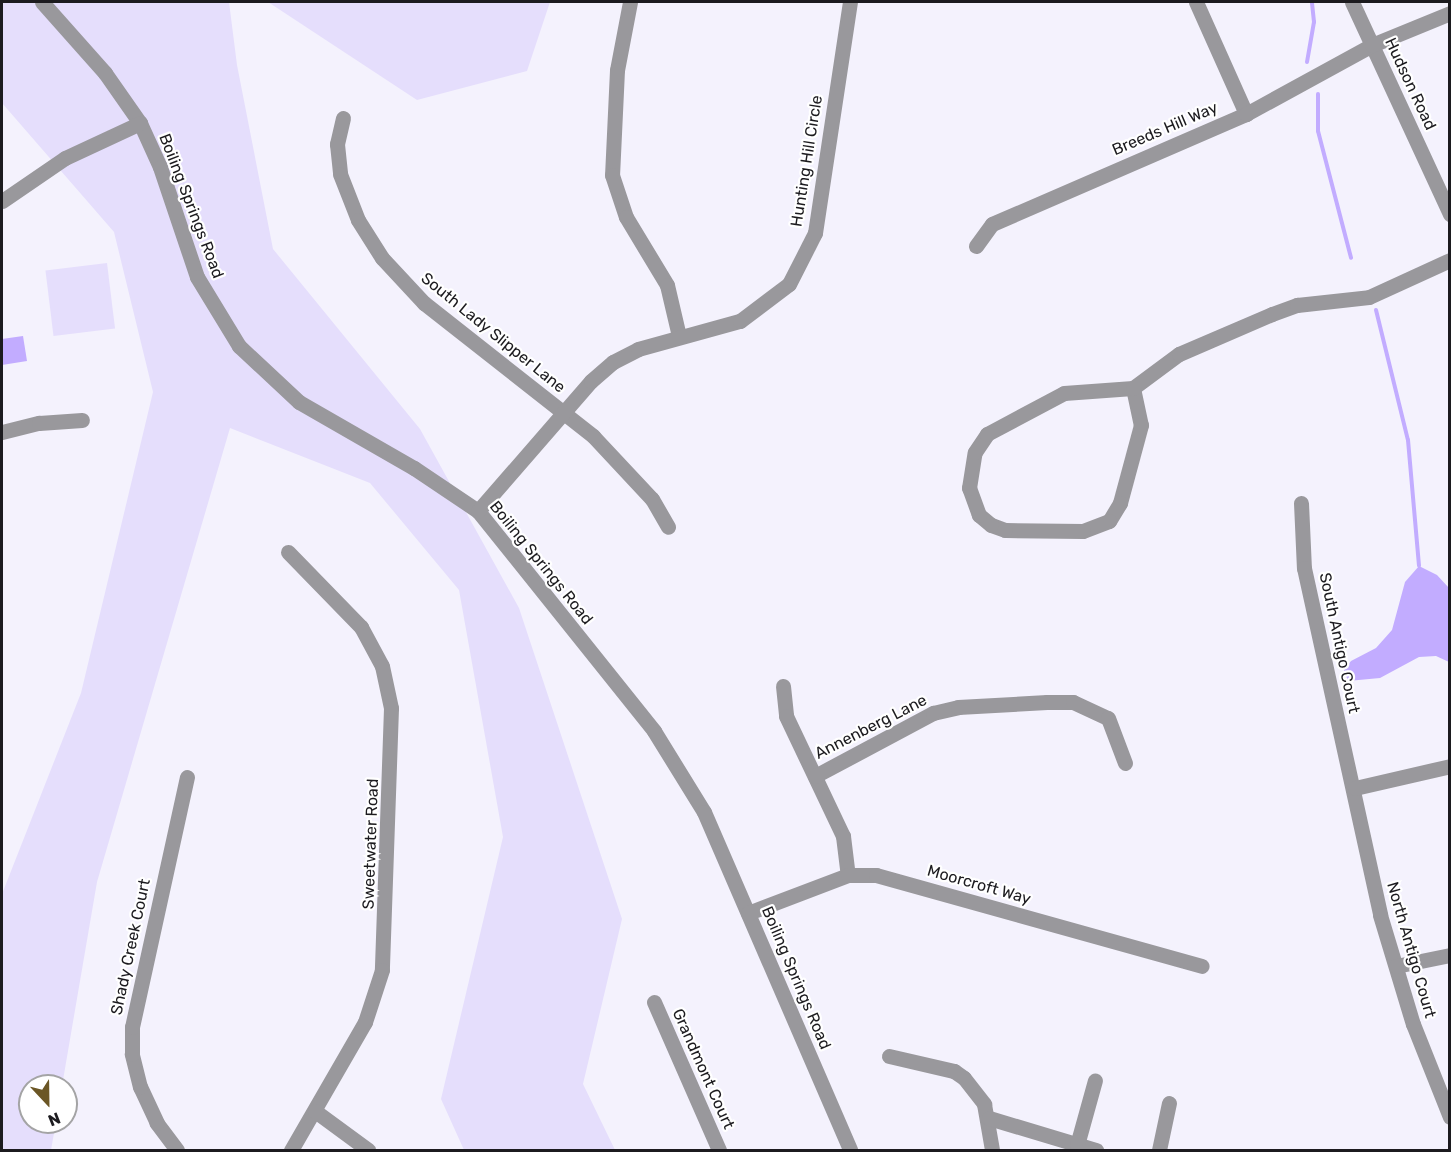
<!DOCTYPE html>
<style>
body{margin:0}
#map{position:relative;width:1451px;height:1152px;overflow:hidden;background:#f4f2fd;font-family:Rubik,sans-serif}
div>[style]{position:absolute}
.green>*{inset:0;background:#e5defc;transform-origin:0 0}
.water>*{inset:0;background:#c2acff}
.stream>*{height:4px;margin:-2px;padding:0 2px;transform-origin:2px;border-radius:2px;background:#c2acff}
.minor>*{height:15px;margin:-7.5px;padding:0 7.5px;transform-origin:7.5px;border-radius:7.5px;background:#99989c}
span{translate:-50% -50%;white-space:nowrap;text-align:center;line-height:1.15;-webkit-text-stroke:4.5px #fff;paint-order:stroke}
.street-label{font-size:16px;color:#1c1b1f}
.frame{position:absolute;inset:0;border:3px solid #1c1b1f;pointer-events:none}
.north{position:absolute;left:18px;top:1074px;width:60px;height:60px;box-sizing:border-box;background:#fff;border:2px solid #a4a4a5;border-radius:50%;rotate:158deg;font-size:16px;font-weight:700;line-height:24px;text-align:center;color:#1c1b1f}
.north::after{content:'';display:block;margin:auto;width:21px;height:27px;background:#6b5625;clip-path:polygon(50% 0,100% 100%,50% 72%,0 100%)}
</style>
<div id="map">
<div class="green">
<div style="clip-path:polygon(2px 2px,229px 2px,237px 65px,273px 249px,420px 429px,519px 608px,622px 919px,583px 1084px,615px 1150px,464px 1150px,441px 1099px,503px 837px,459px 590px,370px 483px,230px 428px,97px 882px,62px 1086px,30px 1086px,30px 1122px,56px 1122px,51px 1150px,2px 1150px,2px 894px,81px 693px,153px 392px,114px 232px,2px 103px)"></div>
<div style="clip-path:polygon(268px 2px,550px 2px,527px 71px,417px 100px)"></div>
<div style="left:107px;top:263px;width:66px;height:62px;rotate:83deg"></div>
</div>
<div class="water">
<div style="clip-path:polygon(23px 336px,27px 361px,2px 365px,2px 339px)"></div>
<div style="clip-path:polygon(1419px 566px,1437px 575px,1449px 588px,1449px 662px,1436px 656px,1419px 657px,1380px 678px,1348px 681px,1344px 670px,1351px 661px,1376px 648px,1392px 630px,1405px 582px)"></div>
</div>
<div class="stream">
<div style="left:1307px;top:62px;width:41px;rotate:-80.1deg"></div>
<div style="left:1314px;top:22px;width:20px;rotate:-96deg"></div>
<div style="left:1318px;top:94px;width:37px;rotate:90deg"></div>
<div style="left:1318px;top:131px;width:131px;rotate:75.4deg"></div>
<div style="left:1376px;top:310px;width:134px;rotate:76.2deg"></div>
<div style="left:1408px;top:440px;width:126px;rotate:85deg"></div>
</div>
<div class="minor">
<div style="left:42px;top:2px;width:95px;rotate:48.4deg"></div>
<div style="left:105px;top:73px;width:61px;rotate:55deg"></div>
<div style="left:140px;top:123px;width:48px;rotate:65.6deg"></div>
<div style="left:160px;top:167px;width:116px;rotate:71.4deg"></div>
<div style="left:197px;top:277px;width:81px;rotate:58.7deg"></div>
<div style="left:239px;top:346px;width:82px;rotate:43deg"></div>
<div style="left:299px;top:402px;width:133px;rotate:29.9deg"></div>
<div style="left:414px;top:468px;width:77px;rotate:33.9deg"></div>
<div style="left:478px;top:511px;width:282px;rotate:51.3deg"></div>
<div style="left:654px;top:731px;width:95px;rotate:58.3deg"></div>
<div style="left:704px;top:812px;width:368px;rotate:66.6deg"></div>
<div style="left:630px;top:2px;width:69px;rotate:100.8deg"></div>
<div style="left:617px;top:70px;width:105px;rotate:92.7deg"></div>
<div style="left:612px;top:175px;width:44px;rotate:71.6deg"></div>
<div style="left:626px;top:217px;width:79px;rotate:58.9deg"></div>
<div style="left:667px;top:285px;width:52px;rotate:76.8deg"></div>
<div style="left:1196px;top:2px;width:123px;rotate:65.9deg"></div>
<div style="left:1352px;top:2px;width:234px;rotate:65.2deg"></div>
<div style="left:343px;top:118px;width:27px;rotate:103deg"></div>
<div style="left:337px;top:144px;width:30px;rotate:84deg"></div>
<div style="left:340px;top:174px;width:49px;rotate:68.6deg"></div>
<div style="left:358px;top:220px;width:45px;rotate:57.7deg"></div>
<div style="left:382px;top:258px;width:62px;rotate:47deg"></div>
<div style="left:424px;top:303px;width:215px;rotate:38.2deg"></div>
<div style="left:593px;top:436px;width:86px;rotate:46.9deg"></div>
<div style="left:652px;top:499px;width:32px;rotate:60deg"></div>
<div style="left:2px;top:201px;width:76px;rotate:-34.3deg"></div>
<div style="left:65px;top:158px;width:83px;rotate:-25deg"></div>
<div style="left:976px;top:246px;width:27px;rotate:-54deg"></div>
<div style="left:992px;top:224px;width:277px;rotate:-23.4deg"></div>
<div style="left:1246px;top:114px;width:144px;rotate:-28.7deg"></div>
<div style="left:1372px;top:45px;width:84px;rotate:-22.3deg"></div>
<div style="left:1133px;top:388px;width:38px;rotate:78deg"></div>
<div style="left:1141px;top:425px;width:81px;rotate:105.1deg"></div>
<div style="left:1120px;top:503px;width:21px;rotate:121deg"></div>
<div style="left:1109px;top:521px;width:28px;rotate:159deg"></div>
<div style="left:1083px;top:531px;width:78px;rotate:-179.3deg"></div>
<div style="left:1005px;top:530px;width:15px;rotate:-160deg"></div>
<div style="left:991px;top:525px;width:16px;rotate:-140deg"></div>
<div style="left:979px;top:515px;width:29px;rotate:-110deg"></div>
<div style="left:969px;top:488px;width:36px;rotate:-81deg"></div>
<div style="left:975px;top:452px;width:22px;rotate:-56deg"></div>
<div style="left:987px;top:434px;width:87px;rotate:-28deg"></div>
<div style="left:1064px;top:393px;width:69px;rotate:-4.1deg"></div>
<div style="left:1133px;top:388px;width:57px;rotate:-36.5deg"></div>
<div style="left:1179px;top:354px;width:101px;rotate:-23.3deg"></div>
<div style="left:1272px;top:314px;width:27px;rotate:-20deg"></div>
<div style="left:1297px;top:305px;width:72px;rotate:-6.3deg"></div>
<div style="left:1369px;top:297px;width:89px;rotate:-24.6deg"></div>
<div style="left:2px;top:432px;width:38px;rotate:-14deg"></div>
<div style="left:39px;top:423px;width:43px;rotate:-4deg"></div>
<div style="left:1301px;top:503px;width:65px;rotate:87.4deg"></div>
<div style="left:1304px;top:568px;width:355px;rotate:77.6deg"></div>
<div style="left:1380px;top:915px;width:114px;rotate:73.2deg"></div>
<div style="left:1413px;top:1024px;width:100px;rotate:68.3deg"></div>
<div style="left:478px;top:511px;width:172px;rotate:-49deg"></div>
<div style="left:591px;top:381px;width:29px;rotate:-41deg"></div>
<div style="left:613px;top:362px;width:28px;rotate:-27deg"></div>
<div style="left:638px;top:349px;width:106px;rotate:-15.4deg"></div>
<div style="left:740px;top:321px;width:61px;rotate:-37.1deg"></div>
<div style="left:789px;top:284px;width:57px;rotate:-63deg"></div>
<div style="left:815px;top:233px;width:234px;rotate:-81.4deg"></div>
<div style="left:288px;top:552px;width:105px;rotate:45.8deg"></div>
<div style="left:361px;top:627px;width:44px;rotate:61.7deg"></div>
<div style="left:382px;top:666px;width:43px;rotate:77.9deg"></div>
<div style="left:391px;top:708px;width:262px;rotate:92deg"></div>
<div style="left:382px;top:970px;width:55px;rotate:108.1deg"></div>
<div style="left:365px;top:1022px;width:148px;rotate:120deg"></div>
<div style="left:783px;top:686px;width:30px;rotate:84deg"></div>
<div style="left:786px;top:716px;width:133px;rotate:64.6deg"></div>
<div style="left:843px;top:836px;width:39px;rotate:83deg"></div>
<div style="left:815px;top:776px;width:134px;rotate:-28.1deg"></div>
<div style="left:933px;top:713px;width:26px;rotate:-13deg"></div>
<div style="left:958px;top:707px;width:89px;rotate:-3.2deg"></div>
<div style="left:1047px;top:702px;width:26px"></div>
<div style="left:1073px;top:702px;width:38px;rotate:25deg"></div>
<div style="left:1108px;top:718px;width:48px;rotate:69.3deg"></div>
<div style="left:1355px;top:788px;width:98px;rotate:-13deg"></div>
<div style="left:748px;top:913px;width:107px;rotate:-20.8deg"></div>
<div style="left:848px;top:875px;width:28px"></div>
<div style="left:876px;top:875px;width:338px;rotate:15.6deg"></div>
<div style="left:1396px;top:966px;width:55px;rotate:-11.5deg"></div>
<div style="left:654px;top:1002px;width:162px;rotate:66.3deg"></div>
<div style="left:889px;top:1056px;width:67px;rotate:13deg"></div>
<div style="left:954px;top:1071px;width:12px;rotate:35deg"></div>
<div style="left:964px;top:1078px;width:33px;rotate:52deg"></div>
<div style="left:984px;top:1104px;width:47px;rotate:80.1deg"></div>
<div style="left:315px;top:1111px;width:66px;rotate:36.3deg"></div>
<div style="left:989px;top:1118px;width:112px;rotate:16.7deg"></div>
<div style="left:1077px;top:1145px;width:67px;rotate:-74.5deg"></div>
<div style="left:177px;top:1150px;width:34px;rotate:-127deg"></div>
<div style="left:157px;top:1123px;width:40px;rotate:-115deg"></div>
<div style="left:140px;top:1087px;width:34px;rotate:-104deg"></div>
<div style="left:132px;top:1054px;width:27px;rotate:-90deg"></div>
<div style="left:132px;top:1027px;width:256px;rotate:-77.6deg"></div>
<div style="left:1159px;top:1150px;width:48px;rotate:-78deg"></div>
</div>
<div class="street-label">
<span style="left:1410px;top:84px;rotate:65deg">Hudson Road</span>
<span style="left:1165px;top:129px;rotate:-23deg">Breeds Hill Way</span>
<span style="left:807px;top:161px;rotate:-81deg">Hunting Hill Circle</span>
<span style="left:191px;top:206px;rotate:69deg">Boiling Springs Road</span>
<span style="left:493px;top:333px;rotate:39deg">South Lady Slipper Lane</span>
<span style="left:541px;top:563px;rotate:51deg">Boiling Springs Road</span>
<span style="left:1339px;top:643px;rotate:78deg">South Antigo Court</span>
<span style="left:871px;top:727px;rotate:-27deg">Annenberg Lane</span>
<span style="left:371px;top:844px;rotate:-88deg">Sweetwater Road</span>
<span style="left:979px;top:885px;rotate:16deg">Moorcroft Way</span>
<span style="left:131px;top:947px;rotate:-78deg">Shady Creek Court</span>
<span style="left:1411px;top:950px;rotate:74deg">North Antigo Court</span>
<span style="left:796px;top:978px;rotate:67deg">Boiling Springs Road</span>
<span style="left:703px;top:1069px;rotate:66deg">Grandmont Court</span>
</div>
<div class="frame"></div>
<div class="north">N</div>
</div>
